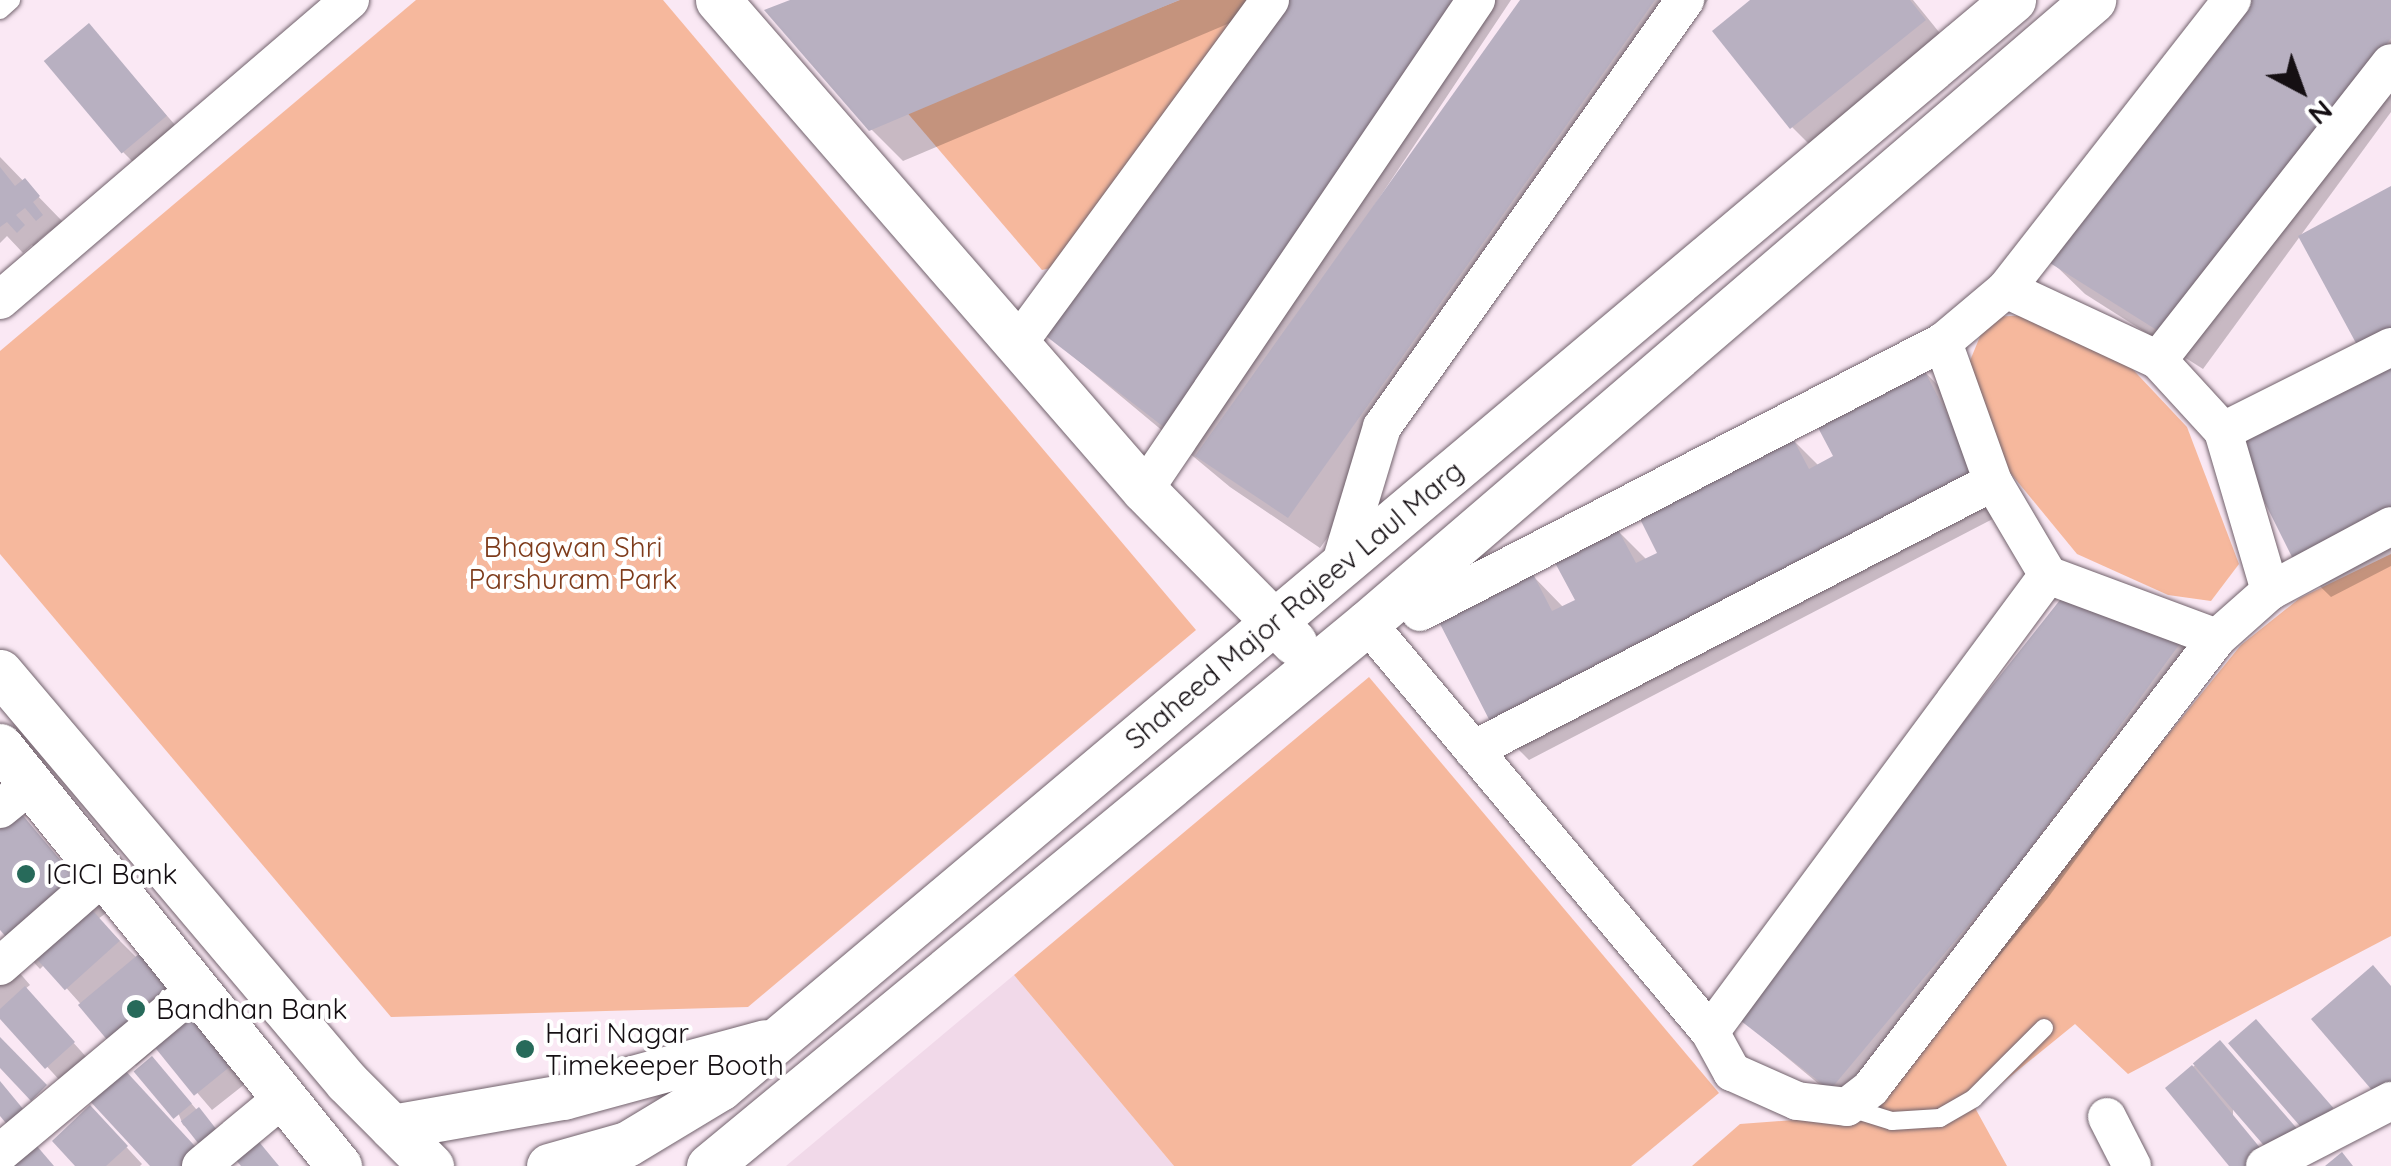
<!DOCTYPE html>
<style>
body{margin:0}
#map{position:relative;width:2391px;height:1166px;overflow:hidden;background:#fae8f4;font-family:Quicksand,sans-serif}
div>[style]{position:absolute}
.built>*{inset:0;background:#f1d9e9}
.green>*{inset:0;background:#f6b89d}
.shadow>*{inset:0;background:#0003}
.building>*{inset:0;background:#b8b0c1;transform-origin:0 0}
.roads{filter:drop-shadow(0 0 2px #71626c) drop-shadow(0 0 2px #71626c)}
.service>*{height:18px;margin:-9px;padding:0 9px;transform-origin:9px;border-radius:9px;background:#fff}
.minor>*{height:38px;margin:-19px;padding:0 19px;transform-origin:19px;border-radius:19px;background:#fff}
.tertiary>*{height:45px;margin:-22.5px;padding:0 22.5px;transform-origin:22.5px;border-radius:22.5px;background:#fff}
.dots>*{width:28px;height:28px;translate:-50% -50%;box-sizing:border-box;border:5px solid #fff;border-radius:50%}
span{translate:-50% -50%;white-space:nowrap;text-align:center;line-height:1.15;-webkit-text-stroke:8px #fff;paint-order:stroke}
.park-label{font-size:28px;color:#7e3b1b}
.street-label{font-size:28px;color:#150f13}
.poi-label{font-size:28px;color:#150f13}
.left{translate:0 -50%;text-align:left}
.north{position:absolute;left:2251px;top:40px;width:100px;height:100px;-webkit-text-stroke:8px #fff;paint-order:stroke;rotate:139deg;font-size:28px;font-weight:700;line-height:40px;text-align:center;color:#150f13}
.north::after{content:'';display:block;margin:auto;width:35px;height:45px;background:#150f13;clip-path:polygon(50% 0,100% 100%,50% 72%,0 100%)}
</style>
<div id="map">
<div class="built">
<div style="clip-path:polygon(1014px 975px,1174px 1166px,786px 1166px)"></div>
</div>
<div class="green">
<div style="clip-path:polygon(416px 0,663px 0,1196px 630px,748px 1007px,391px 1017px,0 554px,0 351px)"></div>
<div style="clip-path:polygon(1180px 0,1258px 0,1055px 267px,1042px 270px,904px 109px)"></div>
<div style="clip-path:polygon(2035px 315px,2123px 359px,2187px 427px,2239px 564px,2211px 601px,2168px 595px,2077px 554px,1971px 425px,1967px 368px,1988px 317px)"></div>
<div style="clip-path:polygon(2391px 554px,2391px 936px,2128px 1074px,2075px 1024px,1974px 1106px,2007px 1166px,1692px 1166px,1740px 1124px,1874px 1114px,1887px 1080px,2241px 645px,2300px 598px)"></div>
<div style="clip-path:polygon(1369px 677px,1719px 1093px,1631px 1166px,1174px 1166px,1014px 975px)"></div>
</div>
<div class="shadow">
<div style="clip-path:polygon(796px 0,1254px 0,1256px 12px,903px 161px,871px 129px)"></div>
<div style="clip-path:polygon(1278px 0,1511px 0,1350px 242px,1523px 0,1708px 0,1320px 548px,1230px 487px,1045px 333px)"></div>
<div style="clip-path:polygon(1754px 0,1913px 0,1956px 53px,1823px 158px,1792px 127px)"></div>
<div style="clip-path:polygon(2254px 0,2391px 0,2391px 112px,2203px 369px,2085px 294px,2053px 263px)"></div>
<div style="clip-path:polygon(89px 26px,189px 141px,147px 176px,123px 152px)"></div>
<div style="clip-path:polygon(0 157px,63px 222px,62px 243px,50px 231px,38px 241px,47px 251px,43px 255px,32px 245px,23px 253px,7px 236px,0 243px)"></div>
<div style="clip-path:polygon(2391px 189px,2391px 566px,2331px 597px,2299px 566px,2382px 371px)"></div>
<div style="clip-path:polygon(1922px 369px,1953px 401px,2010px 510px,1529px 760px,1498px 729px,1532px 575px,1564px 608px,1578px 601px,1616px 529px,1647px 560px,1661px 554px,1791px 438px,1819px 466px,1836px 457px)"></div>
<div style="clip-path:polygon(2183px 640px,2214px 671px,2047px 899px,1862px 1120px,1735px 1014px)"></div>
<div style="clip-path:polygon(20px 816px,106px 913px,98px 919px,255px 1076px,212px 1110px,158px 1047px,136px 1066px,45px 964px,40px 969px,0 926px,0 833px)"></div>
<div style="clip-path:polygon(0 950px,30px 985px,25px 989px,89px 1060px,63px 1084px,0 1015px)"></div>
<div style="clip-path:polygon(2220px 1044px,2233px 1108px,2233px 1166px,2168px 1088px)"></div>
<div style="clip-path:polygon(160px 1067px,232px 1151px,277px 1166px,245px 1166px,183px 1125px)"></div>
<div style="clip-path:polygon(106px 1125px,142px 1164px,140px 1166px,78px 1166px)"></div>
</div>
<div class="building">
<div style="clip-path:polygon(790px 0,1179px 0,869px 131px,764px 10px)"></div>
<div style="clip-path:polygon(1275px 0,1458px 0,1165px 428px,1042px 333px)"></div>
<div style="clip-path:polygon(1520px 0,1655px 0,1288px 518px,1195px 456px)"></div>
<div style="clip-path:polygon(1750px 0,1910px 0,1926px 20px,1790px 129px,1712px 31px)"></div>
<div style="clip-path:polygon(2251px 0,2391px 0,2391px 38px,2171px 339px,2050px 263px)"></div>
<div style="left:89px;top:23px;width:121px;height:59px;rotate:50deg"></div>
<div style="clip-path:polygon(0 167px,15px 186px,25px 178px,40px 196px,33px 202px,43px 215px,36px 221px,25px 208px,16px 215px,25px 225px,17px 233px,7px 222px,0 227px)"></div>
<div style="clip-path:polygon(2391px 186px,2391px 341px,2363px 356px,2298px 236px)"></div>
<div style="clip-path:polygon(2391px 364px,2391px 518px,2297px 567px,2234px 441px)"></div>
<div style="clip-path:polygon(1922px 366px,1980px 478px,1495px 731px,1438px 620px,1532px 572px,1552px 611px,1575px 600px,1553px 559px,1616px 526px,1636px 563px,1657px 553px,1638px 515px,1791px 435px,1809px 469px,1833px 456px,1815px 422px)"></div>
<div style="clip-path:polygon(2067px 591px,2184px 638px,2016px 868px,1830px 1090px,1732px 1014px)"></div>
<div style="clip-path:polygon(20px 812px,83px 887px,14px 946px,0 930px,0 829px)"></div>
<div style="left:85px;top:902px;width:52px;height:74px;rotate:48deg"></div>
<div style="left:140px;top:953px;width:60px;height:81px;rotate:50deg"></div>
<div style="clip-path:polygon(2373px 965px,2391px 986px,2391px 1097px,2383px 1103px,2311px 1019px)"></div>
<div style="clip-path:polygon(25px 986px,75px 1042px,45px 1069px,0 1019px,0 1009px)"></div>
<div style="left:201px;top:1009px;width:63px;height:60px;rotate:51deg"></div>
<div style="left:2256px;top:1019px;width:118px;height:37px;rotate:49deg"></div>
<div style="clip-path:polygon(0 1037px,47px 1085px,31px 1101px,0 1068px)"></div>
<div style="left:2220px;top:1040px;width:119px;height:36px;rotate:49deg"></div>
<div style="left:152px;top:1056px;width:62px;height:24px;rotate:50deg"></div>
<div style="clip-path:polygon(2192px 1065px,2266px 1155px,2253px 1166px,2229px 1166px,2165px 1088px)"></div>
<div style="clip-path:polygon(123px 1068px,204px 1156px,194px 1166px,150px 1166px,88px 1099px)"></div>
<div style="clip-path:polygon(0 1081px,33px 1121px,16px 1135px,0 1116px)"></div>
<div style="clip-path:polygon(90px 1105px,128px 1146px,106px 1166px,75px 1166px,52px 1141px)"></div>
<div style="left:199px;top:1107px;width:43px;height:23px;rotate:52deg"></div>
<div style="clip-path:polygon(251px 1132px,279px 1166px,241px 1166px,228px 1151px)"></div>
<div style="clip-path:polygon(36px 1145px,54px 1166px,12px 1166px)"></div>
<div style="clip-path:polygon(2342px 1152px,2353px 1166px,2325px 1166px)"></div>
</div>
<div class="roads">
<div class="service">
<div style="left:0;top:10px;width:15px;rotate:-42deg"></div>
<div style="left:1847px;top:1107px;width:47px;rotate:17.3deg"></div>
<div style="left:1892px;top:1121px;width:48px;rotate:-3.6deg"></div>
<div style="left:1940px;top:1118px;width:39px;rotate:-30deg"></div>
<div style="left:1974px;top:1098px;width:99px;rotate:-45deg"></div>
</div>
<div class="minor">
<div style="left:2006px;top:289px;width:168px;rotate:25deg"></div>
<div style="left:2158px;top:360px;width:96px;rotate:47.5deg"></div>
<div style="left:0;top:300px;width:461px;rotate:-40.6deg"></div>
<div style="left:1016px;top:346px;width:429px;rotate:-53.7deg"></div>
<div style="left:2391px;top:347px;width:188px;rotate:153.4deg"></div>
<div style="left:2223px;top:431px;width:167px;rotate:73.6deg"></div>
<div style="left:2270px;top:591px;width:137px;rotate:-28.2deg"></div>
<div style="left:2158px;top:360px;width:377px;rotate:-51.9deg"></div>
<div style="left:1144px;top:490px;width:592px;rotate:-55.88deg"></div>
<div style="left:1340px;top:566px;width:145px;rotate:-73.2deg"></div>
<div style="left:1382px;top:427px;width:524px;rotate:-54.64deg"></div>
<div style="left:2048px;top:575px;width:568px;rotate:126.49deg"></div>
<div style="left:1710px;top:1032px;width:46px;rotate:61.2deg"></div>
<div style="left:1732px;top:1072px;width:71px;rotate:24deg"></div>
<div style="left:1797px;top:1101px;width:50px;rotate:6.8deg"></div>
<div style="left:1847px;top:1107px;width:31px;rotate:-38deg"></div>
<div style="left:1871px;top:1088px;width:568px;rotate:-52.44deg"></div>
<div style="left:2217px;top:638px;width:71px;rotate:-41.6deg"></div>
<div style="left:1420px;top:612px;width:589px;rotate:-27.31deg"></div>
<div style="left:1367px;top:623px;width:534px;rotate:50.02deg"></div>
<div style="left:2217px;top:638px;width:180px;rotate:-159.6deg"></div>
<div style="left:2048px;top:575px;width:108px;rotate:-120.6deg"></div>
<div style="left:1993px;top:482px;width:149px;rotate:-109.7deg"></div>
<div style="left:1943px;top:342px;width:82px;rotate:-40.1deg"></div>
<div style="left:2006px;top:289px;width:367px;rotate:-52deg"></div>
<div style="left:1473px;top:750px;width:585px;rotate:-27.27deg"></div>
<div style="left:0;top:809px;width:40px;rotate:-39deg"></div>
<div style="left:0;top:966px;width:138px;rotate:-41.2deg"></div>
<div style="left:2107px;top:1117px;width:55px;rotate:63deg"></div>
<div style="left:0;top:1153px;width:256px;rotate:-39.9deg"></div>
<div style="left:201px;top:1166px;width:107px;rotate:-39.7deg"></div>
<div style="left:2265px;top:1166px;width:142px;rotate:-27.3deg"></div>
</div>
<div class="tertiary">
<div style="left:718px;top:0;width:649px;rotate:49deg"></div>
<div style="left:1144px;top:490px;width:214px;rotate:45.4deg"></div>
<div style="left:0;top:672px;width:537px;rotate:49.76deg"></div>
<div style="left:347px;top:1082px;width:119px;rotate:45deg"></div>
<div style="left:0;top:746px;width:540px;rotate:51.09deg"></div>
<div style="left:392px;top:1127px;width:174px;rotate:-10deg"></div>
<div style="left:563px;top:1097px;width:209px;rotate:-15.2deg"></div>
<div style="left:549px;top:1166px;width:81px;rotate:-15.8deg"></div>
<div style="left:627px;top:1144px;width:109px;rotate:-31.1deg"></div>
<div style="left:720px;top:1088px;width:1690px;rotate:-40.08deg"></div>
<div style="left:709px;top:1166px;width:853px;rotate:-39.53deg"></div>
<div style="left:1367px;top:623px;width:957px;rotate:-40.63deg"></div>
</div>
</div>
<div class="dots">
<div style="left:26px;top:874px;background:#276a5a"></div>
<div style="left:136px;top:1009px;background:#276a5a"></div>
<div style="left:525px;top:1049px;background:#276a5a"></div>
</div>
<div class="park-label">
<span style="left:573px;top:563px">Bhagwan Shri<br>Parshuram Park</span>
</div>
<div class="street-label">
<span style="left:1294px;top:605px;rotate:-40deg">Shaheed Major Rajeev Laul Marg</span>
</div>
<div class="poi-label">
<span class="left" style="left:46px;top:874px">ICICI Bank</span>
<span class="left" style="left:156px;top:1009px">Bandhan Bank</span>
<span class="left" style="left:545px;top:1049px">Hari Nagar<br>Timekeeper Booth</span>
</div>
<div class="north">N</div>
</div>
